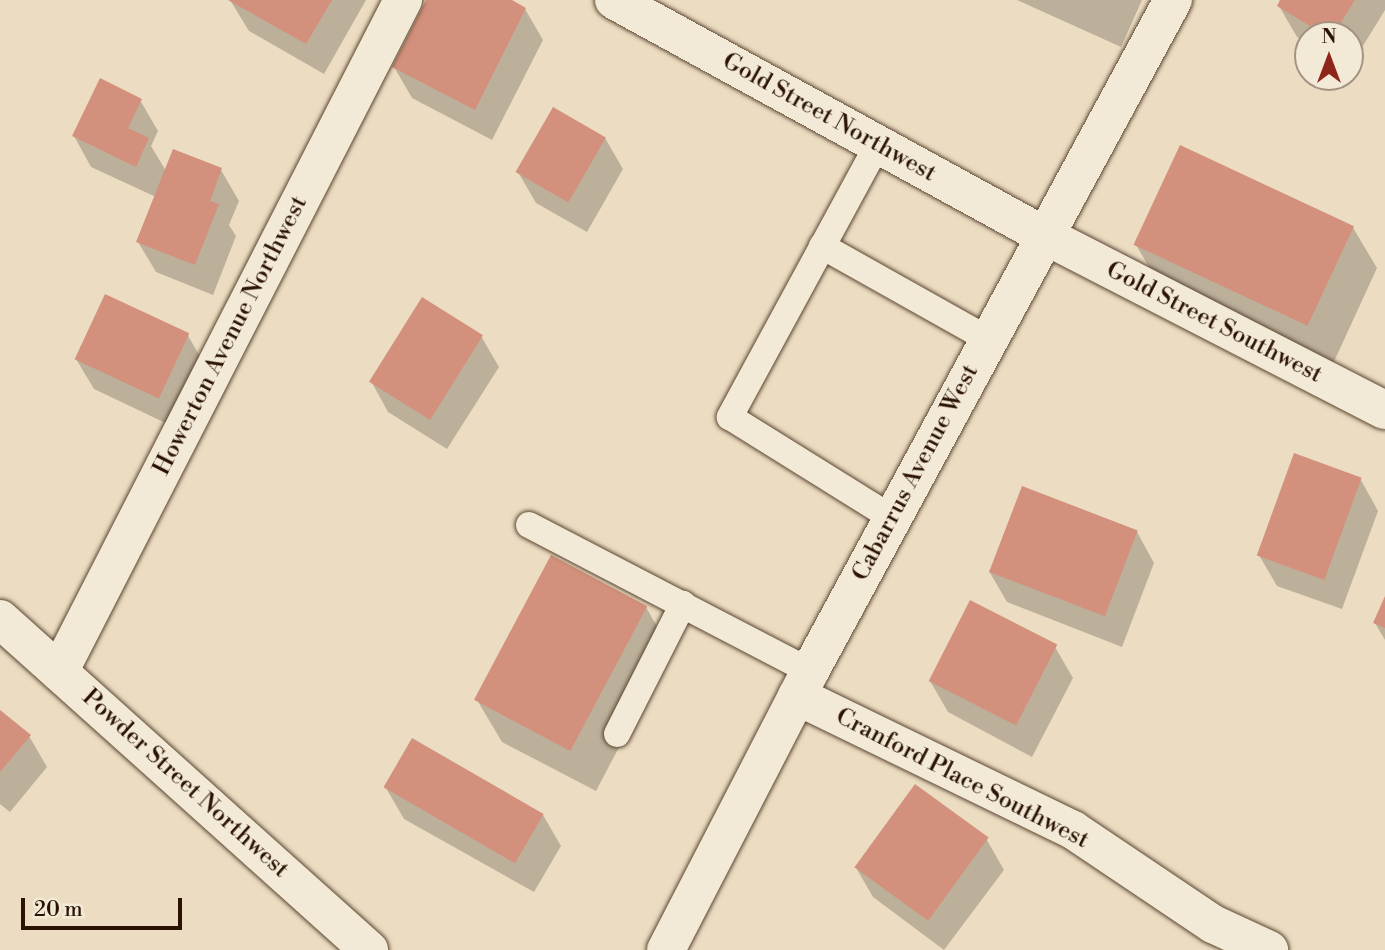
<!DOCTYPE html>
<style>
body{margin:0}
#map{position:relative;width:1385px;height:950px;overflow:hidden;background:#ecddc2;font-family:"Libre Bodoni",serif}
div>[style]{position:absolute}
.shadow>*{inset:0;background:#0003}
.building>*{inset:0;background:#d3907c;transform-origin:0 0}
.roads{filter:drop-shadow(0 0 2px #5a4631) drop-shadow(0 0 2px #5a4631)}
.service>*{height:26px;margin:-13px;padding:0 13px;transform-origin:13px;border-radius:13px;background:#f3e9d7}
.minor>*{height:38px;margin:-19px;padding:0 19px;transform-origin:19px;border-radius:19px;background:#f3e9d7}
.secondary>*{height:38px;margin:-19px;padding:0 19px;transform-origin:19px;border-radius:19px;background:#f3e9d7}
span{translate:-50% -50%;white-space:nowrap;text-align:center;line-height:1.15;-webkit-text-stroke:5px #f3e9d7;paint-order:stroke}
.street-label{font-size:24px;color:#2a1301}
.north{position:absolute;left:1294px;top:21px;width:70px;height:70px;box-sizing:border-box;background:#f3e9d7;border:2px solid #a39381;border-radius:50%;rotate:0deg;font-size:19px;font-weight:700;line-height:28px;text-align:center;color:#2a1301}
.north::after{content:'';display:block;margin:auto;width:24px;height:32px;background:#8f2418;clip-path:polygon(50% 0,100% 100%,50% 72%,0 100%)}
.scale{position:absolute;left:21px;top:898px;width:161px;height:32px;box-sizing:border-box;border:4px solid #2a1301;border-top:0;padding-left:9px;font-size:21px;line-height:24px;white-space:nowrap;color:#2a1301;-webkit-text-stroke:5px #f3e9d7;paint-order:stroke}
</style>
<div id="map">
<div class="shadow">
<div style="clip-path:polygon(230px 0,366px 0,324px 74px,249px 31px)"></div>
<div style="clip-path:polygon(428px 0,508px 0,525px 9px,543px 40px,492px 140px,412px 98px,394px 67px)"></div>
<div style="clip-path:polygon(1017px 0,1142px 0,1121px 47px)"></div>
<div style="clip-path:polygon(1283px 0,1385px 0,1385px 10px,1350px 67px,1350px 35px,1308px 35px,1308px 44px,1297px 37px,1279px 6px)"></div>
<div style="clip-path:polygon(140px 100px,158px 131px,151px 146px,166px 171px,221px 170px,239px 201px,229px 225px,236px 236px,213px 295px,156px 272px,138px 242px,156px 197px,91px 167px,74px 136px)"></div>
<div style="clip-path:polygon(605px 138px,623px 169px,587px 232px,536px 203px,518px 172px)"></div>
<div style="clip-path:polygon(1352px 226px,1377px 268px,1332px 366px,1161px 287px,1136px 245px)"></div>
<div style="clip-path:polygon(187px 334px,205px 365px,176px 428px,94px 389px,76px 359px)"></div>
<div style="clip-path:polygon(481px 336px,499px 367px,447px 449px,388px 412px,371px 381px)"></div>
<div style="clip-path:polygon(1361px 480px,1378px 511px,1342px 609px,1277px 586px,1259px 555px)"></div>
<div style="clip-path:polygon(1137px 532px,1154px 563px,1122px 647px,1007px 602px,989px 571px)"></div>
<div style="clip-path:polygon(1385px 600px,1385px 640px,1375px 623px)"></div>
<div style="clip-path:polygon(646px 607px,670px 650px,596px 791px,502px 742px,477px 700px)"></div>
<div style="clip-path:polygon(1055px 647px,1073px 678px,1032px 757px,948px 712px,930px 681px)"></div>
<div style="clip-path:polygon(0 713px,29px 736px,47px 767px,10px 812px,0 804px)"></div>
<div style="clip-path:polygon(386px 788px,543px 815px,561px 846px,534px 892px,404px 819px)"></div>
<div style="clip-path:polygon(987px 840px,1004px 870px,944px 950px,873px 897px,855px 866px)"></div>
</div>
<div class="building">
<div style="clip-path:polygon(228px 0,332px 0,306px 44px)"></div>
<div style="clip-path:polygon(426px 0,512px 0,526px 8px,475px 110px,392px 67px)"></div>
<div style="clip-path:polygon(1280px 0,1355px 0,1333px 35px,1325px 35px,1277px 6px)"></div>
<div style="clip-path:polygon(100px 78px,142px 99px,128px 128px,149px 138px,136px 167px,72px 136px)"></div>
<div style="left:553px;top:107px;width:61px;height:75px;rotate:30deg"></div>
<div style="left:1180px;top:145px;width:192px;height:110px;rotate:25deg"></div>
<div style="clip-path:polygon(173px 149px,222px 168px,210px 201px,219px 204px,195px 265px,136px 242px)"></div>
<div style="left:105px;top:294px;width:93px;height:72px;rotate:25deg"></div>
<div style="left:422px;top:297px;width:72px;height:100px;rotate:32deg"></div>
<div style="left:1294px;top:453px;width:72px;height:109px;rotate:20deg"></div>
<div style="left:1022px;top:486px;width:124px;height:92px;rotate:21deg"></div>
<div style="left:551px;top:555px;width:109px;height:164px;rotate:28deg"></div>
<div style="clip-path:polygon(1385px 596px,1385px 628px,1373px 623px)"></div>
<div style="left:970px;top:600px;width:98px;height:91px;rotate:27deg"></div>
<div style="clip-path:polygon(0 710px,31px 735px,0 772px)"></div>
<div style="left:412px;top:738px;width:152px;height:57px;rotate:30deg"></div>
<div style="left:915px;top:784px;width:91px;height:103px;rotate:36deg"></div>
</div>
<div class="roads">
<div class="service">
<div style="left:878px;top:144px;width:311px;rotate:118.5deg"></div>
<div style="left:730px;top:417px;width:191px;rotate:31.9deg"></div>
<div style="left:822px;top:246px;width:190px;rotate:29.3deg"></div>
<div style="left:529px;top:525px;width:317px;rotate:27.5deg"></div>
<div style="left:617px;top:734px;width:146px;rotate:-63.1deg"></div>
</div>
<div class="minor">
<div style="left:614px;top:0;width:490px;rotate:28.7deg"></div>
<div style="left:1044px;top:235px;width:383px;rotate:27.2deg"></div>
<div style="left:0;top:619px;width:496px;rotate:41.9deg"></div>
<div style="left:59px;top:672px;width:755px;rotate:-62.89deg"></div>
<div style="left:797px;top:696px;width:307px;rotate:25.9deg"></div>
<div style="left:1073px;top:830px;width:169px;rotate:33.9deg"></div>
<div style="left:1213px;top:924px;width:62px;rotate:24.9deg"></div>
</div>
<div class="secondary">
<div style="left:666px;top:950px;width:314px;rotate:-62.7deg"></div>
<div style="left:810px;top:671px;width:763px;rotate:-61.59deg"></div>
</div>
</div>
<div class="street-label">
<span style="left:829px;top:118px;rotate:29deg">Gold Street Northwest</span>
<span style="left:1214px;top:323px;rotate:27deg">Gold Street Southwest</span>
<span style="left:231px;top:336px;rotate:-63deg">Howerton Avenue Northwest</span>
<span style="left:916px;top:473px;rotate:-62deg">Cabarrus Avenue West</span>
<span style="left:962px;top:779px;rotate:27deg">Cranford Place Southwest</span>
<span style="left:185px;top:784px;rotate:42deg">Powder Street Northwest</span>
</div>
<div class="north">N</div>
<div class="scale">20 m</div>
</div>
